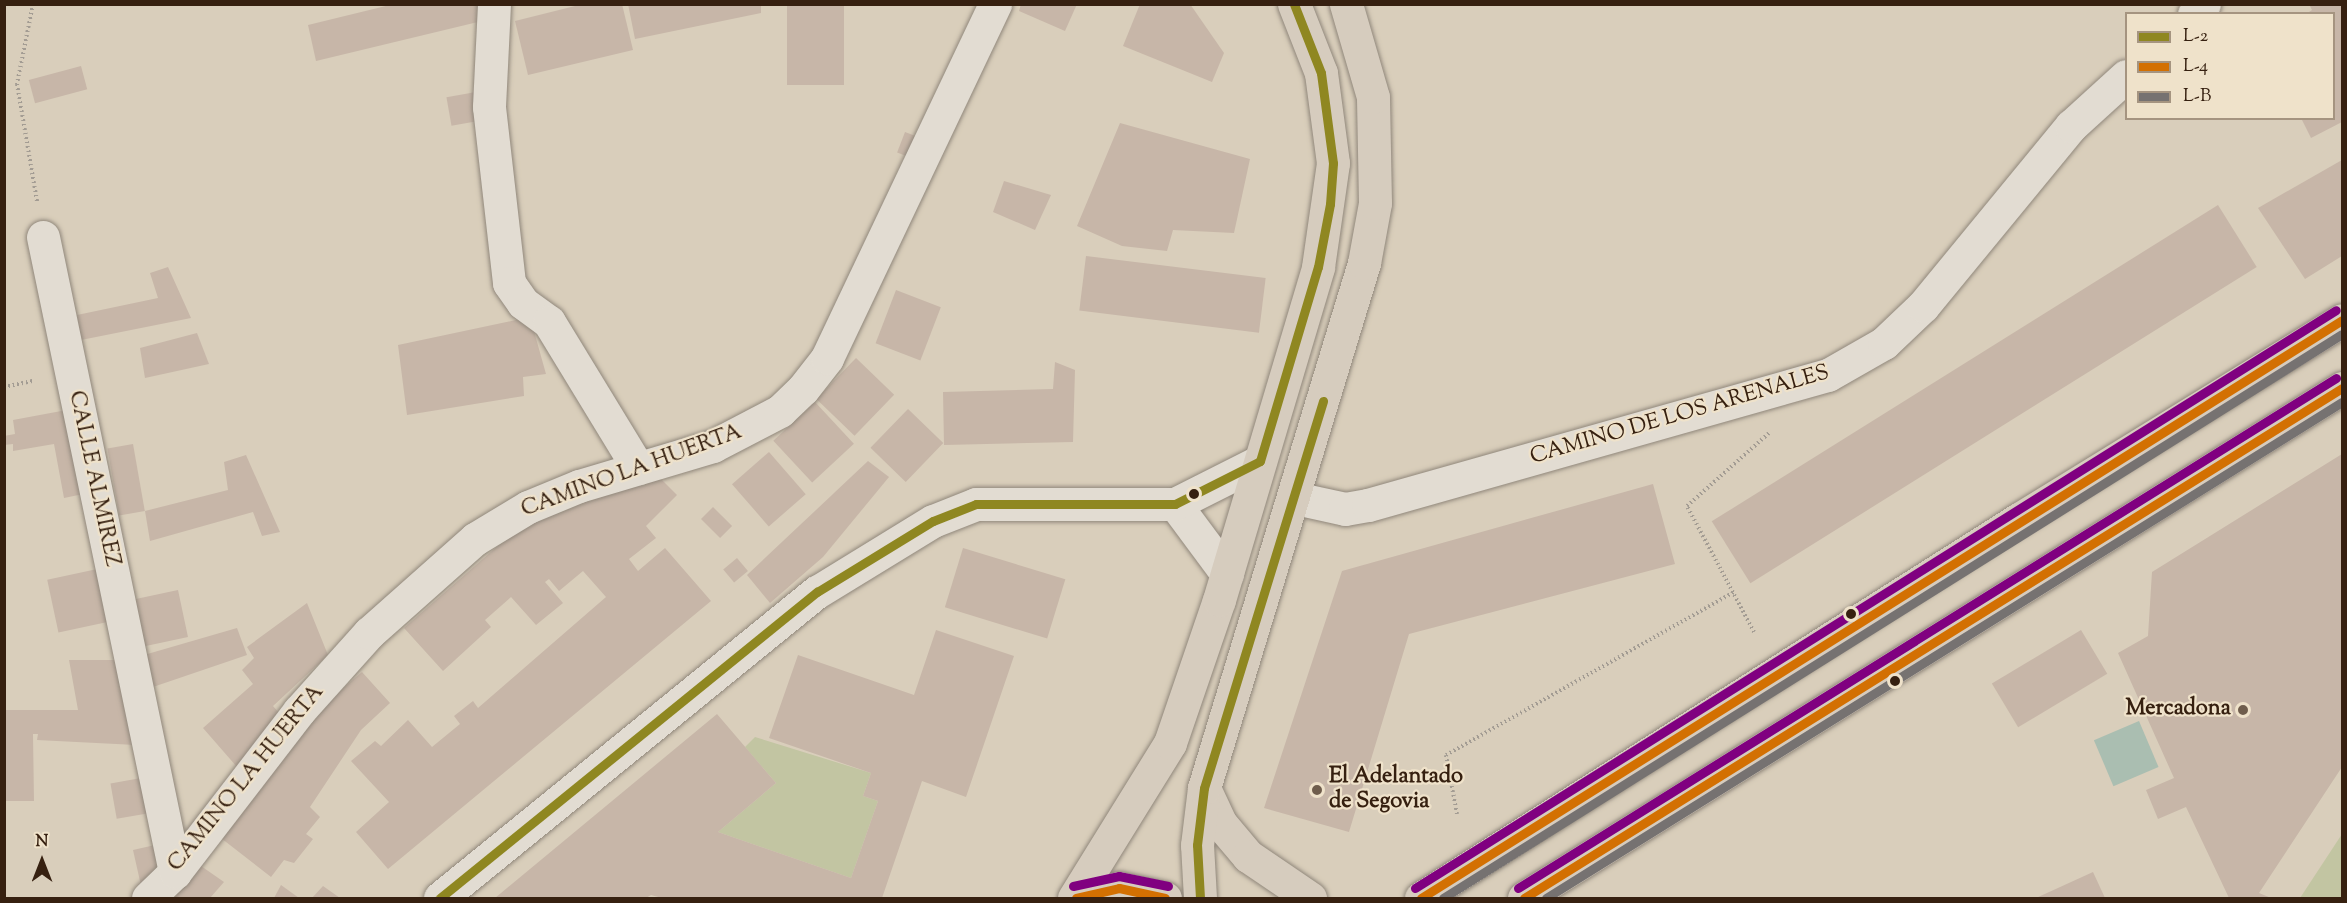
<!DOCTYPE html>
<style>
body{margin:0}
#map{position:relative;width:2347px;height:903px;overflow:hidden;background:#d9cebb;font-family:"Sorts Mill Goudy",serif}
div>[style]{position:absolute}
.green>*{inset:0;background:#c2c5a2}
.water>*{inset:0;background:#aabeb1;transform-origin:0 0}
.building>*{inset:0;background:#c7b6a8;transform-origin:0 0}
.path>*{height:4px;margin-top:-2px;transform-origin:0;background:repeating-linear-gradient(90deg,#a39c93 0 1.5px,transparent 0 4.5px)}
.roads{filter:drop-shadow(0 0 2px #90877b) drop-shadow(0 0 2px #90877b)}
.minor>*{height:33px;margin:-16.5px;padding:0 16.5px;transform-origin:16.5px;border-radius:16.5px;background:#e2dcd2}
.highway>*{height:33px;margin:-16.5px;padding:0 16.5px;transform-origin:16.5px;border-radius:16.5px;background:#d6ccbe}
.bus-1>*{height:9px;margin:-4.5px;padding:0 4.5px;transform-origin:4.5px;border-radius:4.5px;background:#8f8721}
.bus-2>*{height:9px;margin:-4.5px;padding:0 4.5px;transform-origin:4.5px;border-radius:4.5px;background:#d37002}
.bus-3>*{height:9px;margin:-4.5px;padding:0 4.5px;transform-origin:4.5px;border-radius:4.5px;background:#767271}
.bus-4>*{height:9px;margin:-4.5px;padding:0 4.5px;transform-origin:4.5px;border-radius:4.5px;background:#800080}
.dots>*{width:16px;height:16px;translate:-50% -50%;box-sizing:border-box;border:3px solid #efe2ca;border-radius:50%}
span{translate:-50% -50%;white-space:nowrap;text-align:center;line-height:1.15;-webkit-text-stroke:4.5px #efe2ca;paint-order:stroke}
.street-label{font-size:22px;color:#362010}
.poi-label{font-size:22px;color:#362010;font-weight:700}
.right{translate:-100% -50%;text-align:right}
.left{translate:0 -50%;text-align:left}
.frame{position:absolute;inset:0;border:6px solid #362010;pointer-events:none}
.legend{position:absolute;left:2125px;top:12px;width:210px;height:108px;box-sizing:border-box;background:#efe2ca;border:2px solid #a59480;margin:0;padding:8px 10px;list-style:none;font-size:18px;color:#362010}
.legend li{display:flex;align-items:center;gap:12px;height:30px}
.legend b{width:30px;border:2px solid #a59480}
.north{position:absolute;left:12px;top:831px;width:60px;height:60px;-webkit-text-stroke:4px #efe2ca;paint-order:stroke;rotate:0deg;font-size:16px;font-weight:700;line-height:24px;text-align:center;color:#362010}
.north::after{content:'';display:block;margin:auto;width:21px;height:27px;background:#362010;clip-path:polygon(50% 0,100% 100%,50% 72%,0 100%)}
</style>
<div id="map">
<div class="green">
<div style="clip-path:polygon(755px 737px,871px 773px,863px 796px,878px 801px,851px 878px,718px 832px,776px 783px,745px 747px)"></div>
<div style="clip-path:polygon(2342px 834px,2342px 898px,2300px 898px)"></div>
</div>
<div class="water">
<div style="left:2139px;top:721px;width:50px;height:49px;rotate:67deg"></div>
</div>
<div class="building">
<div style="clip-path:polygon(394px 4px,478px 4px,482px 21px,316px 61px,308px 25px)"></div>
<div style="clip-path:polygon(583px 4px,622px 4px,633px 50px,528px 75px,515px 21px)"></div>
<div style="clip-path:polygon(628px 4px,761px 4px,761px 13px,635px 39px)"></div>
<div style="left:787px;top:4px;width:57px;height:81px"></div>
<div style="clip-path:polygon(1021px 4px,1077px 4px,1065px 31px,1019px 11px)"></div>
<div style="clip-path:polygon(1140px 4px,1190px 4px,1224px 53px,1212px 82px,1123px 46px)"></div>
<div style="clip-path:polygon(2309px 4px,2342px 4px,2342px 122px,2311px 138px,2301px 118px,2334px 118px,2334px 14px,2306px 14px,2312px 10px)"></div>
<div style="left:81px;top:66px;width:24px;height:54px;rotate:75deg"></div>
<div style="left:476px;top:92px;width:29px;height:30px;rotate:80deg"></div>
<div style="clip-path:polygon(1120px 123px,1250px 159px,1234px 233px,1173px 230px,1167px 251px,1122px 246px,1077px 226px)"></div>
<div style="left:905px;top:132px;width:14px;height:22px;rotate:21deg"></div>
<div style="clip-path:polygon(2342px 160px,2342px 256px,2305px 279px,2258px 208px)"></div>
<div style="clip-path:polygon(1004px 181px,1051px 195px,1035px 230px,993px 212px)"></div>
<div style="left:2218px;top:205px;width:73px;height:597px;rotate:58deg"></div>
<div style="left:1086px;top:256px;width:181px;height:55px;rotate:7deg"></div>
<div style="clip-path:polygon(168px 267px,191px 318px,81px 340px,77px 315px,158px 298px,150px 273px)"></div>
<div style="left:896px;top:290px;width:48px;height:57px;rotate:21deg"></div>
<div style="clip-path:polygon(530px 317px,546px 374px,523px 377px,524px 396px,407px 415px,398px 345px)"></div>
<div style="clip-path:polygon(197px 333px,209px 364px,145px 378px,140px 348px)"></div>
<div style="left:856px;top:358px;width:53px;height:57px;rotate:44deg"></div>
<div style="clip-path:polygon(1055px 362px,1075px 370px,1073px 442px,944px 445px,943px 392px,1053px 389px)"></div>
<div style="left:815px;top:402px;width:57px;height:57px;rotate:47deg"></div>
<div style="clip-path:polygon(72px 409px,88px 493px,64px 498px,54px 444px,13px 451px,13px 444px,4px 445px,4px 436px,15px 434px,13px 420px)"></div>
<div style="left:908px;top:409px;width:49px;height:54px;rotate:44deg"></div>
<div style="left:133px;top:444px;width:68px;height:26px;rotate:80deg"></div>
<div style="left:769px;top:452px;width:56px;height:49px;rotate:49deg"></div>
<div style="clip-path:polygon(2342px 454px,2342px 767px,2259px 893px,2271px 898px,2229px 898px,2186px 807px,2158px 819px,2146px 790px,2174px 778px,2118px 653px,2148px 636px,2152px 572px)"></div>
<div style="clip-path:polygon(246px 455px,280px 532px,262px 536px,253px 512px,150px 541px,145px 511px,228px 490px,224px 462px)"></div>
<div style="clip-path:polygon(868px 461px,889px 477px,823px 557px,770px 603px,747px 575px)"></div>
<div style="clip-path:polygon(657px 475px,677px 495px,646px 526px,656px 538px,629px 559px,638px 571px,665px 548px,711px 601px,388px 869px,356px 832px,389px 802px,351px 761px,375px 741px,381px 746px,408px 720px,432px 747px,460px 724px,454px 716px,473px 701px,478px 708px,606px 597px,583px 571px,559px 591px,549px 579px,545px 582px,563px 603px,536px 625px,511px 597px,485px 620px,491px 627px,443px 671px,404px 628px,532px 516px)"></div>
<div style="clip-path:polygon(1653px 484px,1675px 564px,1409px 634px,1349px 832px,1264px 808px,1342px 571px)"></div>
<div style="left:713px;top:507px;width:27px;height:17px;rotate:45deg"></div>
<div style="left:963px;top:548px;width:107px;height:62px;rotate:17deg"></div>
<div style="left:737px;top:558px;width:17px;height:18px;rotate:50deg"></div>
<div style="left:102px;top:568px;width:54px;height:56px;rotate:78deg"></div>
<div style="left:178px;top:590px;width:48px;height:49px;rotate:78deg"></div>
<div style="clip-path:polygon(307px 603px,328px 655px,273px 706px,286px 721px,237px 767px,203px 728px,253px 684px,242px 670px,254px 658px,247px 647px)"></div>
<div style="clip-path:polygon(237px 628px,247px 655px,150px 688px,144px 655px)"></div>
<div style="clip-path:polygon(936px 630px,1014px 656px,966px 797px,922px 781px,882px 898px,662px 898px,651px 895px,646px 898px,495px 898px,717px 714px,776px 783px,718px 832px,851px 878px,878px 801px,863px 796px,871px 773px,769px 738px,798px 655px,914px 695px)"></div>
<div style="left:2081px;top:630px;width:51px;height:104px;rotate:59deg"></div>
<div style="clip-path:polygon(69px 660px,119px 660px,136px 745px,37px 740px,38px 734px,33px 734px,34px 801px,4px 801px,4px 710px,78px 710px)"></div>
<div style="clip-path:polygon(362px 672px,390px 703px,361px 730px,310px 807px,320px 817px,306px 834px,313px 839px,294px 863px,284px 860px,271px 877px,217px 835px,335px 695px)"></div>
<div style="left:141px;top:778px;width:36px;height:31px;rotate:80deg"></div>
<div style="clip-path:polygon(155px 845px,161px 872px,142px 890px,133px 850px)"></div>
<div style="clip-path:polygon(201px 866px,224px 882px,210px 898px,174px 898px)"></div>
<div style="clip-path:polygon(2093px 872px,2105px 898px,2036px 898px)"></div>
<div style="clip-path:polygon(281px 885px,299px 898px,274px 898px)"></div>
<div style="clip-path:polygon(323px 886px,340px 898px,312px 898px)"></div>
</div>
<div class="path">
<div style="left:33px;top:4px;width:82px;rotate:101.3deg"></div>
<div style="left:17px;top:84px;width:119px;rotate:80.3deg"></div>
<div style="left:4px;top:387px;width:30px;rotate:-12deg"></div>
<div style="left:1754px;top:632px;width:143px;rotate:-118deg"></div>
<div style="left:1687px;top:506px;width:111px;rotate:-41.7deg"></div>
<div style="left:1457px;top:814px;width:60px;rotate:-100.6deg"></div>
<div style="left:1446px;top:755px;width:331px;rotate:-29.5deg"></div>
</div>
<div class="roads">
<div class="minor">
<div style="left:494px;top:4px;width:103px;rotate:92.8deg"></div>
<div style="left:489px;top:107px;width:177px;rotate:83.5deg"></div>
<div style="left:509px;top:283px;width:24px;rotate:55deg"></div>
<div style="left:523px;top:303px;width:32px;rotate:36deg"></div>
<div style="left:549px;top:322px;width:171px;rotate:58.6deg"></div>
<div style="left:2194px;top:14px;width:14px;rotate:-45deg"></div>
<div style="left:43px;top:237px;width:649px;rotate:78.26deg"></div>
<div style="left:1295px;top:498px;width:51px;rotate:12.4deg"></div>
<div style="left:1345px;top:509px;width:23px;rotate:-10deg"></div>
<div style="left:1368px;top:505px;width:478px;rotate:-15.8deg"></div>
<div style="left:1828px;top:375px;width:64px;rotate:-29.7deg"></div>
<div style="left:1884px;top:343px;width:54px;rotate:-43.5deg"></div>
<div style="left:1923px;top:306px;width:233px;rotate:-50.6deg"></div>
<div style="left:2071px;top:126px;width:74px;rotate:-42.3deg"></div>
<div style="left:1175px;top:504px;width:87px;rotate:53.4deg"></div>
<div style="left:148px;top:898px;width:37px;rotate:-44deg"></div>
<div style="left:175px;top:872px;width:203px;rotate:-52.4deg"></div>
<div style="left:299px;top:711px;width:105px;rotate:-48.1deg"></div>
<div style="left:369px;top:633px;width:142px;rotate:-41.6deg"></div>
<div style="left:475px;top:539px;width:62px;rotate:-31.1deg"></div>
<div style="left:528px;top:507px;width:55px;rotate:-22.4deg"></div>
<div style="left:579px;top:486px;width:140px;rotate:-16.6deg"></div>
<div style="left:713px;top:446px;width:76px;rotate:-27.6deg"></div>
<div style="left:780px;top:411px;width:32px;rotate:-44deg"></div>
<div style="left:803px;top:389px;width:39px;rotate:-52deg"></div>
<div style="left:827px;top:358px;width:392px;rotate:-64.6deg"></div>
<div style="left:440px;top:898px;width:486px;rotate:-39.1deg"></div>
<div style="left:817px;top:592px;width:136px;rotate:-31.5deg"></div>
<div style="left:933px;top:521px;width:46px;rotate:-21.6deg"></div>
<div style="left:976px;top:504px;width:199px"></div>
<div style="left:1175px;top:504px;width:95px;rotate:-26.8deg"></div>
</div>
<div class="highway">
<div style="left:1204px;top:788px;width:40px;rotate:65deg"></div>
<div style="left:1221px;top:824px;width:42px;rotate:49.8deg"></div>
<div style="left:1248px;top:856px;width:75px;rotate:34.1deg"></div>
<div style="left:1074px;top:898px;width:182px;rotate:-58.2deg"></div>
<div style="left:1170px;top:743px;width:151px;rotate:-71.1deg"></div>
<div style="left:1219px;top:600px;width:347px;rotate:-73.4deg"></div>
<div style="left:1318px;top:267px;width:105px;rotate:-81.8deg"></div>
<div style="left:1333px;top:163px;width:91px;rotate:-97.6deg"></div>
<div style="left:1321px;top:73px;width:74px;rotate:-111.4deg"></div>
<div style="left:1076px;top:898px;width:44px;rotate:-13.1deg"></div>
<div style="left:1119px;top:888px;width:47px;rotate:12.3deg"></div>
<div style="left:1200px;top:898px;width:53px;rotate:-93.2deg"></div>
<div style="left:1197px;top:845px;width:57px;rotate:-83deg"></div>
<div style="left:1204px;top:788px;width:549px;rotate:-73.05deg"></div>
<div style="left:1364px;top:263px;width:61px;rotate:-79.6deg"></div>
<div style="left:1375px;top:203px;width:106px;rotate:-91.1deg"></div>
<div style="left:1373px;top:97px;width:97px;rotate:-106.2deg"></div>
<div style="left:1421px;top:898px;width:708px;rotate:-32.37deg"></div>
<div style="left:2019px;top:519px;width:379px;rotate:-31.6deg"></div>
<div style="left:1524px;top:898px;width:964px;rotate:-31.94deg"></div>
</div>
</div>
<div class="bus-1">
<div style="left:440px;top:898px;width:486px;rotate:-39.1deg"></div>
<div style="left:817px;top:592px;width:136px;rotate:-31.5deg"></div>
<div style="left:933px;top:521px;width:46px;rotate:-21.6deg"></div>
<div style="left:976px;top:504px;width:199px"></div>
<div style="left:1175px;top:504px;width:95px;rotate:-26.8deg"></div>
<div style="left:1260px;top:461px;width:202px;rotate:-73.4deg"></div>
<div style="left:1318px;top:267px;width:64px;rotate:-79.2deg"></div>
<div style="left:1330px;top:204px;width:41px;rotate:-85.8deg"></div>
<div style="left:1333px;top:163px;width:91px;rotate:-97.6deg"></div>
<div style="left:1321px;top:73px;width:74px;rotate:-111.4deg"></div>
<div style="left:1200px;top:898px;width:53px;rotate:-93.2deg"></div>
<div style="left:1197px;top:845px;width:57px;rotate:-83deg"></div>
<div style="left:1204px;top:788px;width:405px;rotate:-72.9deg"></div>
</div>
<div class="bus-2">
<div style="left:1076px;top:898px;width:44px;rotate:-13.1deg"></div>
<div style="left:1119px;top:888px;width:47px;rotate:12.3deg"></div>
<div style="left:1421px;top:898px;width:1087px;rotate:-32.11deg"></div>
<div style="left:1524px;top:898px;width:964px;rotate:-31.94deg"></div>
</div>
<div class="bus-3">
<div style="left:1443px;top:898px;width:1061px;rotate:-32.1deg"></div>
<div style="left:1546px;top:898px;width:938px;rotate:-31.93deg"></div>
</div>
<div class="bus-4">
<div style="left:1073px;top:886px;width:47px;rotate:-12.3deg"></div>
<div style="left:1119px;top:876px;width:50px;rotate:11.5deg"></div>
<div style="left:1415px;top:888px;width:1087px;rotate:-32.11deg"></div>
<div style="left:1518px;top:888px;width:964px;rotate:-31.94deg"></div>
</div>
<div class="dots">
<div style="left:1194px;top:494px;background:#362010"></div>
<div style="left:1851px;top:614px;background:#362010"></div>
<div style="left:1895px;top:681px;background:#362010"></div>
<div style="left:2243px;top:710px;background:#6f5d4c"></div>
<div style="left:1317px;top:790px;background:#6f5d4c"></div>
</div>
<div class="street-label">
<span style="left:1680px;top:416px;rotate:-16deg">CAMINO DE LOS ARENALES</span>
<span style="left:632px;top:472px;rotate:-20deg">CAMINO LA HUERTA</span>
<span style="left:93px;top:479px;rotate:78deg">CALLE ALMIREZ</span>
<span style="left:247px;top:779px;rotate:-51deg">CAMINO LA HUERTA</span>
</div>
<div class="poi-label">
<span class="right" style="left:2231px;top:710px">Mercadona</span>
<span class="left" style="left:1329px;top:790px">El Adelantado<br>de Segovia</span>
</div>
<div class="frame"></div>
<ul class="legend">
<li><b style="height:8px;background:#8f8721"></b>L-2</li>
<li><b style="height:8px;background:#d37002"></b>L-4</li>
<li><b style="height:8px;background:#767271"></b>L-B</li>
</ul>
<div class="north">N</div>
</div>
